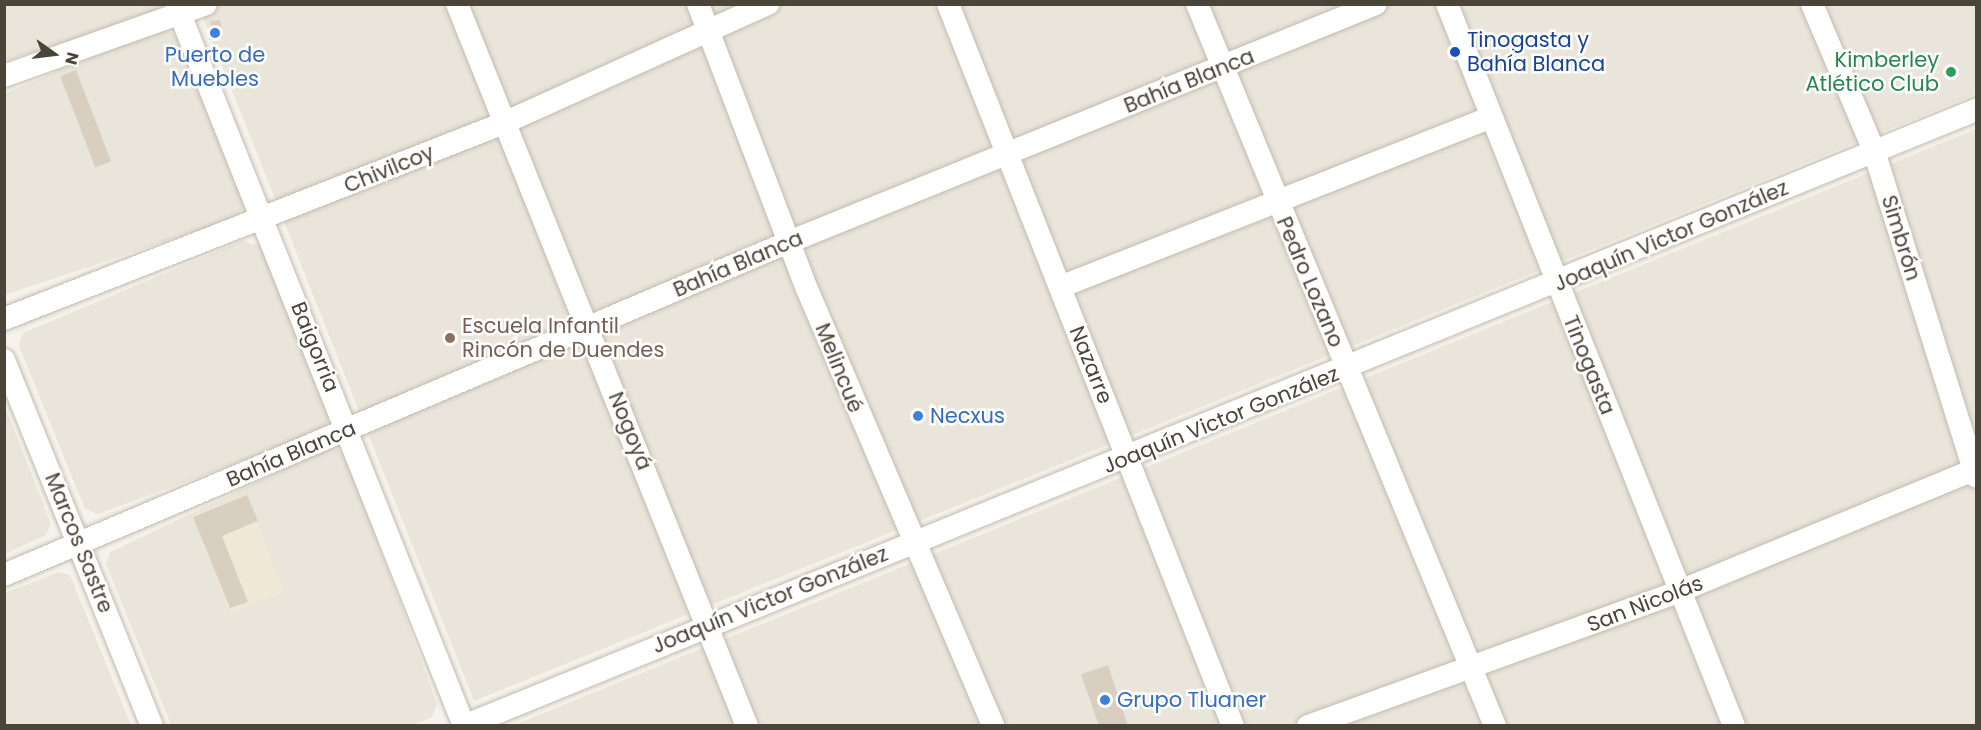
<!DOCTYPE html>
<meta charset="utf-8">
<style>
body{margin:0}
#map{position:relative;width:1981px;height:730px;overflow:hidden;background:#f6f3ec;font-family:Poppins,sans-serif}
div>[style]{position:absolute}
.residential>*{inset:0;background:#eae5da}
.education>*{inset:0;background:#efe8d6;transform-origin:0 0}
.building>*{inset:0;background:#d8cfc1;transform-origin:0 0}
.roads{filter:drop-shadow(0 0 2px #c2bbae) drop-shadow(0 0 2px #c2bbae)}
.minor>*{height:22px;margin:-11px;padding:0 11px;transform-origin:11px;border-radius:11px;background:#fff}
.dots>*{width:16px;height:16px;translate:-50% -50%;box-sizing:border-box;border:3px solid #fff;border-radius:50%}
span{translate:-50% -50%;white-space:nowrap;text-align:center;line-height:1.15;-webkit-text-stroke:5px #fff;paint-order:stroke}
.transit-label{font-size:21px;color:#164399}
.left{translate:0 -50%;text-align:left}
.shop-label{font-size:21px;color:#366cbe}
.leisure-label{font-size:21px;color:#27864d}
.right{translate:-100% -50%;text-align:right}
.street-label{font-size:21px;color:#4b4439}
.education-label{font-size:21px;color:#785e54}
.frame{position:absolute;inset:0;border:6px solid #4b4439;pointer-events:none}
.north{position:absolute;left:24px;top:24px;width:60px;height:60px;-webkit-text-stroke:4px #fff;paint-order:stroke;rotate:104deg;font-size:16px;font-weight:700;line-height:24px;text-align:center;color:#4b4439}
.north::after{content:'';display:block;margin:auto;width:21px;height:27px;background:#4b4439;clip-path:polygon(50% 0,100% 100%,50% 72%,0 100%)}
</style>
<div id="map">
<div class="residential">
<div style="clip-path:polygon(5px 5px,162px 5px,153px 14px,5px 61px)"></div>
<div style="clip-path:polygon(198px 5px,1976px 5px,1976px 94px,474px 701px)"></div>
<div style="clip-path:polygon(159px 30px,176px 34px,244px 199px,242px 210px,233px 219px,5px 295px,5px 93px)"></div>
<div style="clip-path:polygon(1976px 129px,1976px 725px,514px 725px)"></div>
<div style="clip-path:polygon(241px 241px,260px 245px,329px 414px,327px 425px,319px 433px,98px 514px,85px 509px,19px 346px,23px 333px)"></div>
<div style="clip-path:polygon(4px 404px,51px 524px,46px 535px,5px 554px)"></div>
<div style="clip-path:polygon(327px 449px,338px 449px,347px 457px,437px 704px,432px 717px,411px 726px,171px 725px,106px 564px,110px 552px)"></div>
<div style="clip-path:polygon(59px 572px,70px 575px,131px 725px,5px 725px,5px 593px)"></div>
</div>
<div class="education">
<div style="left:247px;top:495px;width:104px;height:58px;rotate:69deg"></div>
</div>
<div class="building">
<div style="clip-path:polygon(220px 20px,223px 37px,209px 40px,211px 21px)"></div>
<div style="left:76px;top:70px;width:98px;height:17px;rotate:69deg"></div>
<div style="clip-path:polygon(247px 495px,258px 521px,222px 536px,248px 602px,230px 608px,193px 517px)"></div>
<div style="clip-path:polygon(1108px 665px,1128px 726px,1099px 726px,1081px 674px)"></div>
</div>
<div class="roads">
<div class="minor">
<div style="left:176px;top:4px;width:777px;rotate:68.25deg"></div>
<div style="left:457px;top:4px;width:778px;rotate:68.12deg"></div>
<div style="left:698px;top:4px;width:305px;rotate:69.1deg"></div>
<div style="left:807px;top:289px;width:475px;rotate:66.9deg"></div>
<div style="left:948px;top:4px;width:776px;rotate:68.46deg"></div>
<div style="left:1197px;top:4px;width:781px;rotate:67.57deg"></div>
<div style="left:1447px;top:4px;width:777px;rotate:68.32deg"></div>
<div style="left:1812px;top:4px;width:160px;rotate:67.1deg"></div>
<div style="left:1874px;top:151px;width:341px;rotate:72.6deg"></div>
<div style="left:4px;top:76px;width:214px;rotate:-19.6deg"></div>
<div style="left:1060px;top:287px;width:464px;rotate:-21.5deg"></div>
<div style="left:4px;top:319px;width:537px;rotate:-21.41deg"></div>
<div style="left:504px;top:123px;width:290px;rotate:-24.3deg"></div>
<div style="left:4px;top:360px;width:395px;rotate:68deg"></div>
<div style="left:4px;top:575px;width:853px;rotate:-22.99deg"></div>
<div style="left:789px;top:242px;width:633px;rotate:-22.07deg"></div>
<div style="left:464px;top:726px;width:1633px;rotate:-22.17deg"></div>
<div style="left:1308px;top:726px;width:396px;rotate:-19.9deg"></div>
<div style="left:1680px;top:591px;width:320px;rotate:-22.4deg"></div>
</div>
</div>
<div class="dots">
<div style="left:215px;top:33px;background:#3f7fe0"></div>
<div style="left:1455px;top:52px;background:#1a4fb4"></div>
<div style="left:1951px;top:72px;background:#2e9e5b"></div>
<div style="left:450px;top:338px;background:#8d6e63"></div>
<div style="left:918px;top:416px;background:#3f7fe0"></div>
<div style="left:1105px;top:700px;background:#3f7fe0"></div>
</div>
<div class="transit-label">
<span class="left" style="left:1467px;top:52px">Tinogasta y<br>Bahía Blanca</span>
</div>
<div class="shop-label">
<span style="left:215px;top:67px">Puerto de<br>Muebles</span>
<span class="left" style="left:930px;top:416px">Necxus</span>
<span class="left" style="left:1117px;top:700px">Grupo Tluaner</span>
</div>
<div class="leisure-label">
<span class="right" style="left:1939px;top:72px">Kimberley<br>Atlético Club</span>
</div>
<div class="street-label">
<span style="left:1189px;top:81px;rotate:-22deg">Bahía Blanca</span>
<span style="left:389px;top:169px;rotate:-22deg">Chivilcoy</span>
<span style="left:1671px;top:236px;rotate:-23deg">Joaquín Victor González</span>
<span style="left:1901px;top:238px;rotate:73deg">Simbrón</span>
<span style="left:738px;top:264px;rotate:-23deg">Bahía Blanca</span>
<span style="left:1310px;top:282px;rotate:67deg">Pedro Lozano</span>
<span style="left:315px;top:347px;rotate:68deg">Baigorria</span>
<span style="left:1091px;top:365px;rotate:68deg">Nazarre</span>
<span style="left:1589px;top:365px;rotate:68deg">Tinogasta</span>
<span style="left:839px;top:368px;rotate:68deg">Melincué</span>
<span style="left:1221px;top:420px;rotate:-22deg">Joaquín Victor González</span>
<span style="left:630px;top:431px;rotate:68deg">Nogoyá</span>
<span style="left:291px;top:454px;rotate:-23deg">Bahía Blanca</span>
<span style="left:79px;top:543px;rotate:68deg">Marcos Sastre</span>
<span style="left:770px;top:600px;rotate:-22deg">Joaquín Victor González</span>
<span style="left:1645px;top:604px;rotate:-21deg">San Nicolás</span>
</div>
<div class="education-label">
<span class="left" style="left:462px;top:338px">Escuela Infantil<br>Rincón de Duendes</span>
</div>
<div class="frame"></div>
<div class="north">N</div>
</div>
